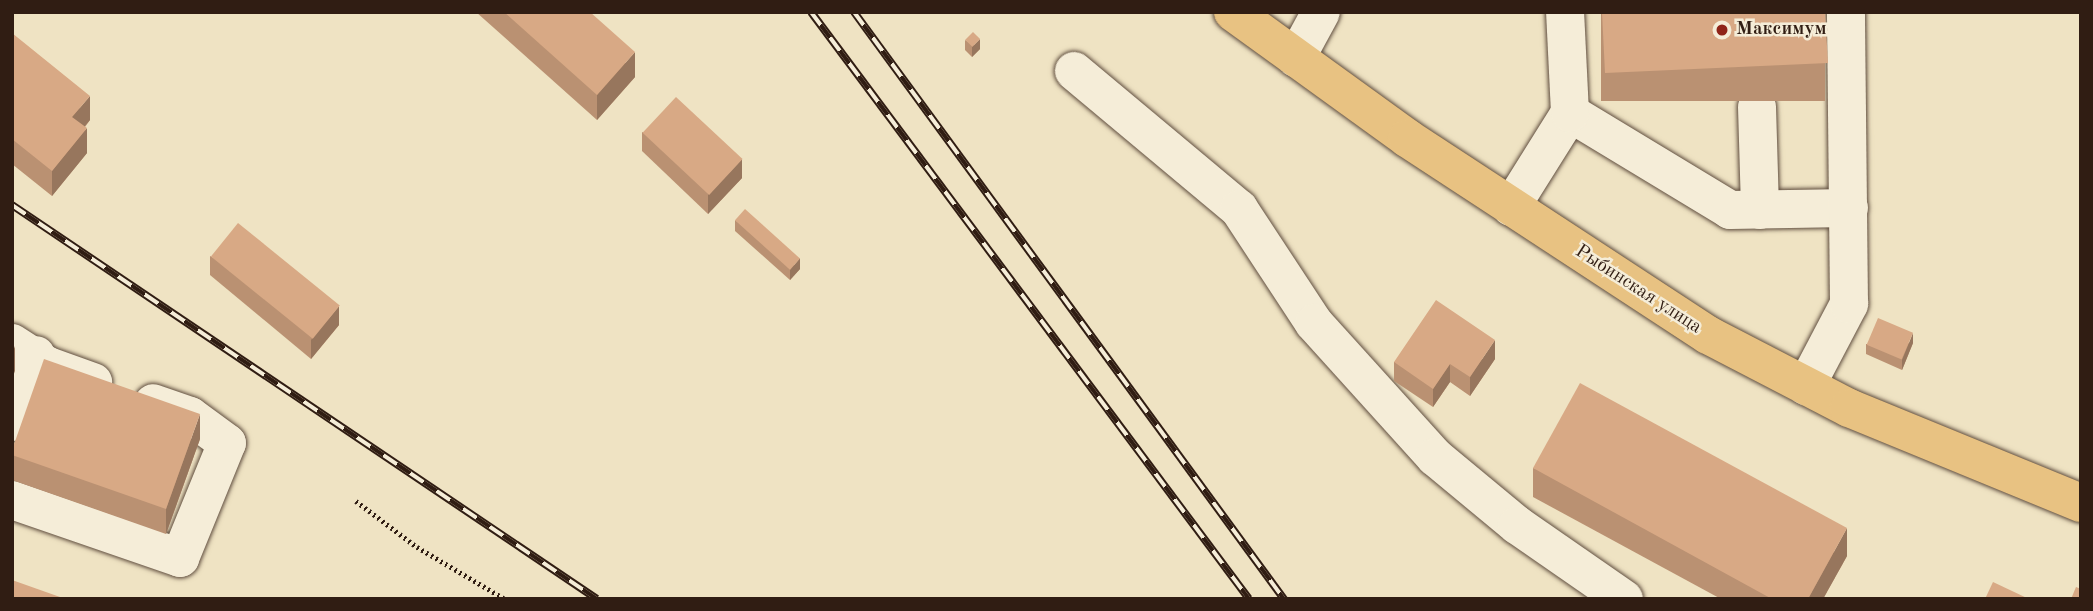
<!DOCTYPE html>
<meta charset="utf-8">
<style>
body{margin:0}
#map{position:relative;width:2093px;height:611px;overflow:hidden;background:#efe3c3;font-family:"Old Standard TT",serif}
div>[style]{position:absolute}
.path>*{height:4.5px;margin-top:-2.25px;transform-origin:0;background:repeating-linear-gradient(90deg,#301d13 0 2px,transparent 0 5.5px)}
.roads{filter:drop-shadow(0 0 2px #604e3f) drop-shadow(0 0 2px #604e3f)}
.minor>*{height:38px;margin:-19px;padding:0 19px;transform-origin:19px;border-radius:19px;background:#f5edd8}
.major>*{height:38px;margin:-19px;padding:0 19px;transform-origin:19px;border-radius:19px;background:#e8c282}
.rail>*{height:8px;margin-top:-4px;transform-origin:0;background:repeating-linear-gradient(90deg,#f5edd8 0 16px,#301d13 0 32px);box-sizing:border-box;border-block:2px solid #301d13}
.wall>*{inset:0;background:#ba9172;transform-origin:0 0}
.shaded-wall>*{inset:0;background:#97765d}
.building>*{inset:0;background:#d8a985;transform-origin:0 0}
.dots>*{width:19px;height:19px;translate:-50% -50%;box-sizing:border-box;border:4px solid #f5edd8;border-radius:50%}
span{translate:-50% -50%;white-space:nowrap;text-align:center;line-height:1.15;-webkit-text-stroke:5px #f5edd8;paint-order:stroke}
.poi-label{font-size:19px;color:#301d13;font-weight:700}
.left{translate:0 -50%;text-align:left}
.street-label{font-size:19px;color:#301d13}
.frame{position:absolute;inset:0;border:14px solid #301d13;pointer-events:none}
</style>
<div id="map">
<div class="path">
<div style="left:356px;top:501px;width:76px;rotate:37deg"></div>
<div style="left:417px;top:547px;width:102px;rotate:30.6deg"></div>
</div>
<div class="roads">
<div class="minor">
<div style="left:1296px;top:58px;width:52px;rotate:-61.5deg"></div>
<div style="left:1074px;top:71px;width:215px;rotate:39.9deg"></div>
<div style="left:1239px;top:209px;width:136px;rotate:56.7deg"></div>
<div style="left:1314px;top:323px;width:181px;rotate:47.9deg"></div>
<div style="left:1435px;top:457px;width:107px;rotate:39.7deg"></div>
<div style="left:1517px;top:525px;width:130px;rotate:34.7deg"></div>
<div style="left:1757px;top:107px;width:103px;rotate:88.3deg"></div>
<div style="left:1570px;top:113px;width:187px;rotate:31.2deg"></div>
<div style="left:1730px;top:210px;width:119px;rotate:-1deg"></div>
<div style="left:1511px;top:207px;width:111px;rotate:-57.9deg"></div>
<div style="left:1570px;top:113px;width:101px;rotate:-92.8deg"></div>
<div style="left:12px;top:343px;width:43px;rotate:32.6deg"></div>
<div style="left:48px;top:366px;width:48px;rotate:19.6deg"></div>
<div style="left:1806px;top:386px;width:93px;rotate:-62.3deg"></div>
<div style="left:1849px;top:304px;width:292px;rotate:-90.6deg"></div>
<div style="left:12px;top:422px;width:71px;rotate:-70.3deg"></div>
<div style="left:12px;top:500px;width:178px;rotate:19deg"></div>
<div style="left:180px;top:558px;width:124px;rotate:-67.8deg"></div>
<div style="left:227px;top:443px;width:46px;rotate:-143.9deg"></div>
<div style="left:190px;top:416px;width:39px;rotate:-161deg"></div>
</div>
<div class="major">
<div style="left:1233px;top:12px;width:215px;rotate:35.9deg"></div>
<div style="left:1407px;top:138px;width:360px;rotate:33.2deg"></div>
<div style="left:1708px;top:335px;width:159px;rotate:27.4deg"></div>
<div style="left:1849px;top:408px;width:251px;rotate:22.3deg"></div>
</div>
</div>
<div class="rail">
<div style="left:811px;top:12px;width:732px;rotate:53.27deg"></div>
<div style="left:854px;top:12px;width:728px;rotate:53.78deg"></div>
<div style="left:12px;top:205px;width:705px;rotate:33.96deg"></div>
</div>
<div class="wall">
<div style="clip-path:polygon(476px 12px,590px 12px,635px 77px,597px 120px)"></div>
<div style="left:1601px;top:12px;width:224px;height:89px"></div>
<div style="clip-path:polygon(12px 33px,90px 120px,85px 127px,87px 153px,52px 196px,12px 164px)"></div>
<div style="clip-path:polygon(965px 40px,980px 49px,972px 57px,965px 50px)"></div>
<div style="clip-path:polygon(642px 132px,742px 178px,708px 214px,642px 151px)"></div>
<div style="clip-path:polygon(735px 220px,800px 269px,790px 280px,735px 231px)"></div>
<div style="clip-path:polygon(210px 256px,339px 325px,311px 359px,210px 275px)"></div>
<div style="clip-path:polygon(1913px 343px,1902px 370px,1866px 354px,1866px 344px)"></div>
<div style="clip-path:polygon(1495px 359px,1470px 396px,1450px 382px,1433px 407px,1394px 381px,1394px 362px)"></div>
<div style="clip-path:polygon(200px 439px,166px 534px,12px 480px,12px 450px)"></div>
<div style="clip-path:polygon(1533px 468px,1847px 556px,1823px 599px,1721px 599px,1533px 497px)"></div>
</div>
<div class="shaded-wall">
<div style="clip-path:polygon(980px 39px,980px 49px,972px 57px,972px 47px)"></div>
<div style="clip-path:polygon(635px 52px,635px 77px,597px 120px,597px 95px)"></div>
<div style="clip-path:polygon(90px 96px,90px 120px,72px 141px,72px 117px)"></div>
<div style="clip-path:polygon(87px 128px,87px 153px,52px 196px,52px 171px)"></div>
<div style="clip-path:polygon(742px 159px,742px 178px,708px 214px,708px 195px)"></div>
<div style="clip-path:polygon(800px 258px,800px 269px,790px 280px,790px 270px)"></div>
<div style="clip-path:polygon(339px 306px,339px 325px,311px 359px,311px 340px)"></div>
<div style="clip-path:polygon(1913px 333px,1913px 343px,1902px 370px,1902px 360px)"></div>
<div style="clip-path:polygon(1495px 340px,1495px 359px,1470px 396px,1470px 377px)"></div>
<div style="clip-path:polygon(15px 346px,15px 371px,12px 379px,12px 354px)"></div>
<div style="clip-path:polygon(1450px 364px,1450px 382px,1433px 407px,1433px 389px)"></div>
<div style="clip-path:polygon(200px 414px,200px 439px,166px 534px,166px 509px)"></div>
<div style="clip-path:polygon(1847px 528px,1847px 556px,1823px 599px,1808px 599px)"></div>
</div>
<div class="building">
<div style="clip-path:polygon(504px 12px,590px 12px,635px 52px,597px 95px)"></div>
<div style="clip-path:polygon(1602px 12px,1825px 12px,1828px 63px,1605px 73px)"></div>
<div style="left:973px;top:32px;width:10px;height:11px;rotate:45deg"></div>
<div style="clip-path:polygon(12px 33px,90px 96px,72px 117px,87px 128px,52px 171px,12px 139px)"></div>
<div style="left:676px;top:97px;width:91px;height:49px;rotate:43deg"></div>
<div style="left:745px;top:209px;width:74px;height:15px;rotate:42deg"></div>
<div style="left:238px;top:223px;width:131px;height:43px;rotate:39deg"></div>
<div style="clip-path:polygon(1436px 300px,1495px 340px,1470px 377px,1450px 364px,1433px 389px,1394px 362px)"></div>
<div style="left:1878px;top:318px;width:38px;height:29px;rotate:23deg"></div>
<div style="clip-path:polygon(44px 359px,200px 414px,166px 509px,12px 455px,12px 450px)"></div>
<div style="clip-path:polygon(1580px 383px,1847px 528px,1808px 599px,1772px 599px,1533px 468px)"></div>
<div style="clip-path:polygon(12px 580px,60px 597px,60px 599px,12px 599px)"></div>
<div style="clip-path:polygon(1993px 582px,2029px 599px,1985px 599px)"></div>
<div style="clip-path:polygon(2076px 587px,2081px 589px,2081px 599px,2071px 599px)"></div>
</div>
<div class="dots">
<div style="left:1722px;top:30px;background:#8f2418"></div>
</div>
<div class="poi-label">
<span class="left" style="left:1736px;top:30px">Максимум</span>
</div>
<div class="street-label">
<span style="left:1638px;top:290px;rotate:33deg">Рыбинская улица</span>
</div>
<div class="frame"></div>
</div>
